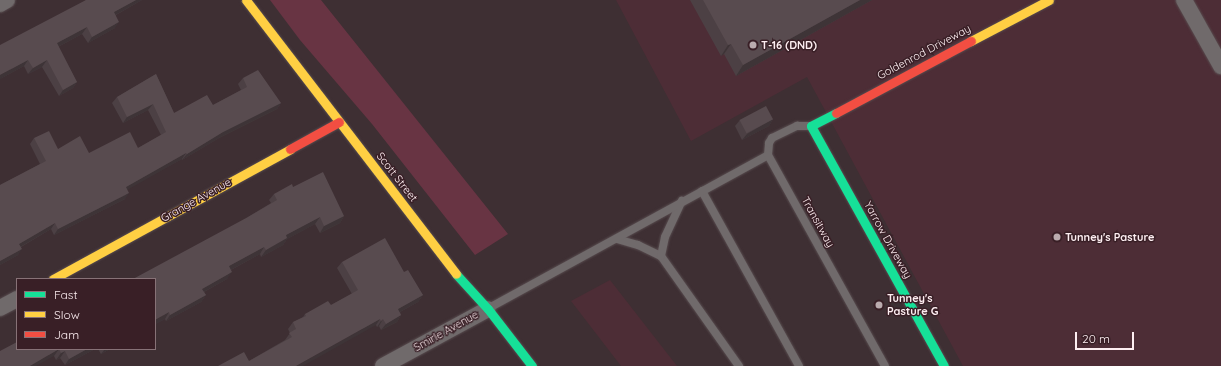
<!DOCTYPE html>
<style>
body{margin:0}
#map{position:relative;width:1221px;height:366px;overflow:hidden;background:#3e2f33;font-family:Quicksand,sans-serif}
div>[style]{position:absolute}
.built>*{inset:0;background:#4d2d36}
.green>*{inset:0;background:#683443}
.roads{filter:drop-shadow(0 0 1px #574b4e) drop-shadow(0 0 1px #574b4e)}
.lane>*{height:8px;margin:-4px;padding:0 4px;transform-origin:4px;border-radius:4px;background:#706a6b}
.street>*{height:16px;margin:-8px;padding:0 8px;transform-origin:8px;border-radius:8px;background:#706a6b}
.fast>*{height:9px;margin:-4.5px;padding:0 4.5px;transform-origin:4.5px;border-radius:4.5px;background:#16e098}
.slow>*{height:9px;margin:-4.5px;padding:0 4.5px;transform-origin:4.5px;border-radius:4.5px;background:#ffcf43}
.jam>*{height:9px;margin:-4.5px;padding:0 4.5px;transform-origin:4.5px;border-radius:4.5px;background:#f24e42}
.wall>*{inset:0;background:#4c4044}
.shaded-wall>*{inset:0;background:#3e3437}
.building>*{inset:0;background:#584b4f;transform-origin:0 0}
.dots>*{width:11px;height:11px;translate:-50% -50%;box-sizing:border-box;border:2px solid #391f26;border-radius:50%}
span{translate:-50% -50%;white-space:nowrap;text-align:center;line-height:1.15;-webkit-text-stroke:3px #391f26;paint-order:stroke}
.poi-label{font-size:11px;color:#fdeef1;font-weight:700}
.left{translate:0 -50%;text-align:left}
.street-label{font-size:11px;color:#fdeef1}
.legend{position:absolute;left:16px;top:278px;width:140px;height:72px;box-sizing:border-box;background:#391f26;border:1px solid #877277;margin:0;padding:5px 7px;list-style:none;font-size:12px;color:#fdeef1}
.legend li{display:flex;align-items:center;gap:8px;height:20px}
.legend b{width:20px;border:1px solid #877277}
.scale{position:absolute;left:1075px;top:332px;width:59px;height:18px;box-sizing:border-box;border:2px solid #fdeef1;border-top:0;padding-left:5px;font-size:12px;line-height:14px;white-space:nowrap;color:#fdeef1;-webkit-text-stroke:3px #391f26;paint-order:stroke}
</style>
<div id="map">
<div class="built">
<div style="clip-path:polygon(616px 0,1221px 0,1221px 366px,963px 366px,807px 77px,691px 141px)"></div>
<div style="clip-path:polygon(610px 280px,677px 366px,621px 366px,571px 301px)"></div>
</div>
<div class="green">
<div style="clip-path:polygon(270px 0,321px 0,508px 234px,475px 255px,372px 124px,300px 40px)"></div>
</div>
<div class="roads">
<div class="lane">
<div style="left:768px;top:155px;width:12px;rotate:-85deg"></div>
<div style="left:769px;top:143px;width:6px;rotate:-59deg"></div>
<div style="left:772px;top:138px;width:28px;rotate:-26deg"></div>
<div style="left:797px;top:126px;width:13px"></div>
<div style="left:702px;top:191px;width:200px;rotate:61deg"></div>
<div style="left:617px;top:239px;width:22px;rotate:16deg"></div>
<div style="left:638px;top:245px;width:25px;rotate:26deg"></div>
<div style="left:661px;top:256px;width:135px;rotate:54.7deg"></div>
<div style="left:661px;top:256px;width:19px;rotate:-78deg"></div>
<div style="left:665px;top:237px;width:40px;rotate:-65deg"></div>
<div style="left:489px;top:308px;width:318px;rotate:-28.7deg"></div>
<div style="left:768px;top:155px;width:241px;rotate:61deg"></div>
</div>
<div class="street">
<div style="left:1184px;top:0;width:76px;rotate:60.7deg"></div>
<div style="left:0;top:4px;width:8px;rotate:-30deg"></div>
<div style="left:0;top:308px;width:19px;rotate:-28deg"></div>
<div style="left:383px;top:366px;width:119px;rotate:-28.5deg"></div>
</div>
<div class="fast">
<div style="left:836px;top:113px;width:28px;rotate:153deg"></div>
<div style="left:811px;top:126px;width:274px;rotate:61deg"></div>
<div style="left:456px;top:274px;width:47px;rotate:47.6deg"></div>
<div style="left:488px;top:309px;width:72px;rotate:52.3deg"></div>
</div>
<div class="slow">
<div style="left:246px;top:0;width:345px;rotate:52.5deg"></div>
<div style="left:971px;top:41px;width:88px;rotate:-27.7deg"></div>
<div style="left:53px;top:279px;width:270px;rotate:-28.7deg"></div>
</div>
<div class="jam">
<div style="left:836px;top:113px;width:153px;rotate:-28.1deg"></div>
<div style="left:290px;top:149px;width:56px;rotate:-28.9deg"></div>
</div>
</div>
<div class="wall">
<div style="clip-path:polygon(86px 0,142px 0,116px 15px,115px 28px,88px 43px,82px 34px,58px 47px,77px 82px,73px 88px,59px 96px,42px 67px,28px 74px,24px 66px,0 79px)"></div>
<div style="clip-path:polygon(690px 0,872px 0,736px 76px,724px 54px,721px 56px)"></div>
<div style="clip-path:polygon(156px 74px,174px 113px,213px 105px,241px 90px,238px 84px,243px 78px,281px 103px,277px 109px,219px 138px,182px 160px,182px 159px,127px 189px,125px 199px,54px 235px,51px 229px,21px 247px,18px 255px,0 265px,0 185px,40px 164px,30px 144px,34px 138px,58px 149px,89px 153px,138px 148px,161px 135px,148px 110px,123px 123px,112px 103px,117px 97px)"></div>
<div style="clip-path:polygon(773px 119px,769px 126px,742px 140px,735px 126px,740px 120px)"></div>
<div style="clip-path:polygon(293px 187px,344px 216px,340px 223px,320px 233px,315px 224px,287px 239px,283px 245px,261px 257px,260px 254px,231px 270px,227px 279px,204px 292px,206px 295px,201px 302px,166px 321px,165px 319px,155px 324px,248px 217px,271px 203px,269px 200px,274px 194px)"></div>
<div style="clip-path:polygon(342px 262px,404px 272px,423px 295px,418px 302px,400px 312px,401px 315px,397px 322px,381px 330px,379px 326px,377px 327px,376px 325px,249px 361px,285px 340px,290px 333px,288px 329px,293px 322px,303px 317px,305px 314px,331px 305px,352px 294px,337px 268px)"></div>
<div style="clip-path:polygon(17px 349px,95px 349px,65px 365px,60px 358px,56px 360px,54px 356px)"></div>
<div style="clip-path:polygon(98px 349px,110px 349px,101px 354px)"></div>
</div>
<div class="shaded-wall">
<div style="clip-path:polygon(136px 0,142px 0,110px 18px,114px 12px)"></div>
<div style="clip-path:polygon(860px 0,872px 0,736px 76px,743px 65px)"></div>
<div style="clip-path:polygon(119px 22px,115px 28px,88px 43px,92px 37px)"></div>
<div style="clip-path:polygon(87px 27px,82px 34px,52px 50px,57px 43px)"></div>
<div style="clip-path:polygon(731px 44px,724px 54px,721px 56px,728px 45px)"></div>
<div style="clip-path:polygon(28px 60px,24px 66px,0 79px,0 75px)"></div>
<div style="clip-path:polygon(47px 60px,42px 67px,28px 74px,33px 68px)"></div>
<div style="clip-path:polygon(77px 82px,73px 88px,59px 96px,63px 90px)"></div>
<div style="clip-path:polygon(281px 103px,277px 109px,219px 138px,182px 160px,187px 154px,223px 132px)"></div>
<div style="clip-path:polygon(153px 104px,148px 110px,123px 123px,127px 117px)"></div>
<div style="clip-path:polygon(773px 119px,769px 126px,742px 140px,747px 134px)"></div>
<div style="clip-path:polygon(186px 153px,182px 159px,122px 193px,126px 187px)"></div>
<div style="clip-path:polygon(129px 193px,125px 199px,54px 235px,58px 229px)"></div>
<div style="clip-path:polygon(344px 216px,340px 223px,320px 233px,324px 226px)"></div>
<div style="clip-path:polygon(320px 217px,315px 224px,287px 239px,283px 245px,261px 257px,266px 250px,286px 235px)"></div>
<div style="clip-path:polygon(55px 223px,51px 229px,15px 250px,19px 244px)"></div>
<div style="clip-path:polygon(264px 247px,260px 254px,225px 273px,229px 266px)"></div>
<div style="clip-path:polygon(22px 249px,18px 255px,0 265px,0 261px)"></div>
<div style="clip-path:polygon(232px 272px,227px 279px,198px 295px,202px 289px)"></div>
<div style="clip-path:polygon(206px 295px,201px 302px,166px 321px,170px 315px)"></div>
<div style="clip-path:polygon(423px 295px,418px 302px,394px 315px,398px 309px)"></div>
<div style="clip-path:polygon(169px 312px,165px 319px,155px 324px,155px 320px)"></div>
<div style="clip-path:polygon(401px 315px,397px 322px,381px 330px,386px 324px)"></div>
<div style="clip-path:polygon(380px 319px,376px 325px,303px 366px,296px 366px)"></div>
<div style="clip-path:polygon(383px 319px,379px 326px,377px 327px,381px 321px)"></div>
<div style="clip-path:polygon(59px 349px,54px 356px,36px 366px,30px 366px)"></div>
<div style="clip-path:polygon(87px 349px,95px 349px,65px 365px,69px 359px)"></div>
<div style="clip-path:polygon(105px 349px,110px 349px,101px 354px)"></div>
<div style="clip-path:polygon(65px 351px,60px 358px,56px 360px,61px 353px)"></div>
</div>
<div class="building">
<div style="clip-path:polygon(86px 0,136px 0,114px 12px,119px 22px,92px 37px,87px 27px,57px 43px,77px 82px,63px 90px,47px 60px,33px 68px,28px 60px,0 75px,0 45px)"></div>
<div style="clip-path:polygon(703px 0,860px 0,743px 65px,731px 44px,728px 45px)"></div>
<div style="clip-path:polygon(258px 70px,281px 103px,223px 132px,187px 154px,186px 153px,126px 187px,129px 193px,58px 229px,55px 223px,19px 244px,22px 249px,0 261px,0 185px,46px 161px,34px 138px,49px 131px,58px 149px,80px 136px,89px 153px,130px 132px,138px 148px,166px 132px,153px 104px,127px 117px,117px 97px,156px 74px,174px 113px,207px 95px,213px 105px,247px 87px,243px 78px)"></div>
<div style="left:766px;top:106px;width:15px;height:30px;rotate:62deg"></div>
<div style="clip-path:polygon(323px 172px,344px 216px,324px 226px,320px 217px,286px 235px,287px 238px,266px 250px,264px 247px,229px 266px,232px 272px,202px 289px,206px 295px,170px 315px,169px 312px,155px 320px,155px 279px,133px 279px,248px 217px,277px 200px,274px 194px,292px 184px,293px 187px)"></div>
<div style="clip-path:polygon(385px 238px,404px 272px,408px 270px,423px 295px,398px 309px,401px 315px,386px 324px,383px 319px,381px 321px,380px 319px,296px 366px,218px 366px,244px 352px,249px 361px,292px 337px,289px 333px,296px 329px,293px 322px,306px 316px,305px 314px,328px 301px,331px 305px,358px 290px,342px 262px)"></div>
<div style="clip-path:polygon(17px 342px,17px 349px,87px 349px,69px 359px,65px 351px,61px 353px,59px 349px,30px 366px,0 366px,0 351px)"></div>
</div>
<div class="dots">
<div style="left:753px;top:45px;background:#baabae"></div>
<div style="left:1057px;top:237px;background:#baabae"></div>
<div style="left:879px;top:305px;background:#baabae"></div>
</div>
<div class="poi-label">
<span class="left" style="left:761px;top:45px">T-16 (DND)</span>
<span class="left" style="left:1065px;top:237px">Tunney's Pasture</span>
<span class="left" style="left:887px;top:305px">Tunney's<br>Pasture G</span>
</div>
<div class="street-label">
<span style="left:924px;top:52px;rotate:-28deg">Goldenrod Driveway</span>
<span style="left:397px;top:177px;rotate:52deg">Scott Street</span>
<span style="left:196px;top:200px;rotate:-29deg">Grange Avenue</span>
<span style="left:818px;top:222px;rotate:61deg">Transitway</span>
<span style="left:888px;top:240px;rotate:61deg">Yarrow Driveway</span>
<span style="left:446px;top:331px;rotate:-29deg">Smirle Avenue</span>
</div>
<ul class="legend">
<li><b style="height:5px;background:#16e098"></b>Fast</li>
<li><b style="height:5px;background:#ffcf43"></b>Slow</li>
<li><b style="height:5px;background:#f24e42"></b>Jam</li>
</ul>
<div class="scale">20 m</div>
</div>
